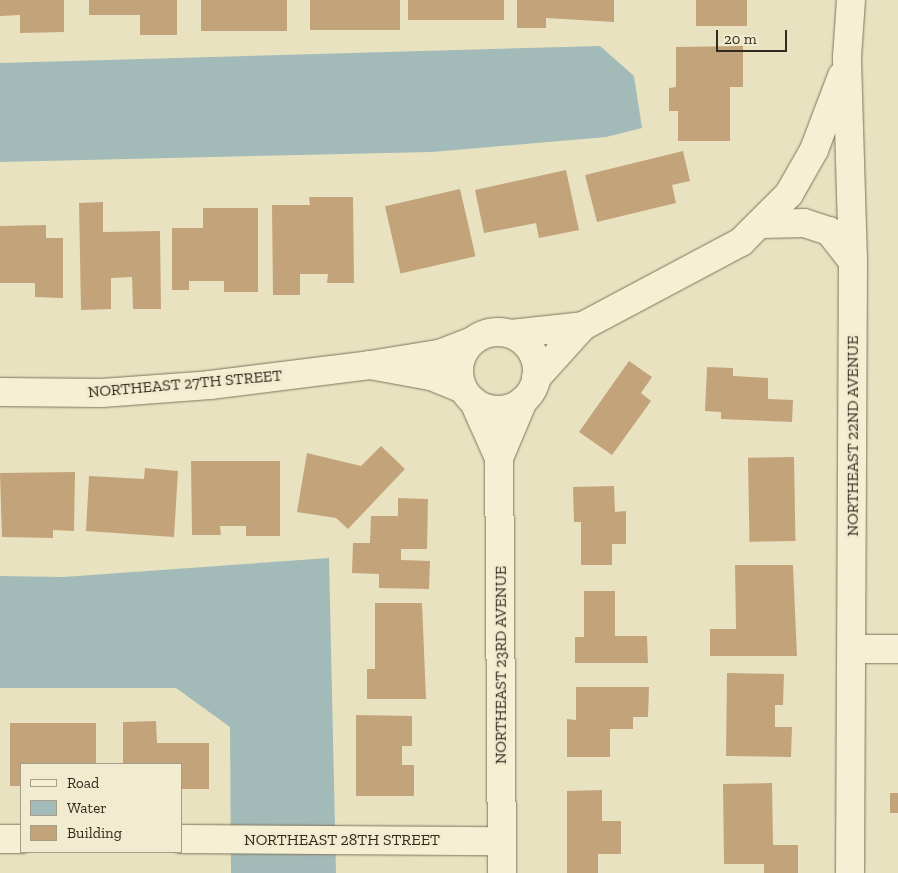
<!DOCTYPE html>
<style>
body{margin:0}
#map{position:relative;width:898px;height:873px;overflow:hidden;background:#e9e2c1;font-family:"Zilla Slab",serif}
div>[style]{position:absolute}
.water>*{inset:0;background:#a3bbb8}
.building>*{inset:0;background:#c3a37a;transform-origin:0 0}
.roads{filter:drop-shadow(0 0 1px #80745a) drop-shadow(0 0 1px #80745a)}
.minor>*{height:28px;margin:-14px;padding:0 14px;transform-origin:14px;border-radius:14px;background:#f5efd3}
.minor>.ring{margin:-14px;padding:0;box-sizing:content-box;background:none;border:28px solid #f5efd3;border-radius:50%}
span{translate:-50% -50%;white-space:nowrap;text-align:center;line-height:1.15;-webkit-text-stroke:5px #f1eccf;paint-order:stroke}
.street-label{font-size:16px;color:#312a1d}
.legend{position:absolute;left:20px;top:763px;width:162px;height:90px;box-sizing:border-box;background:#f1eccf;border:1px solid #a49e88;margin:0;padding:6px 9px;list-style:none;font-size:15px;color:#312a1d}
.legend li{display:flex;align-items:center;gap:10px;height:25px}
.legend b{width:25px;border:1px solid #a49e88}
.scale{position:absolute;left:716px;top:30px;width:71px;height:22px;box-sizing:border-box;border:2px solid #312a1d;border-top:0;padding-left:6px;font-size:15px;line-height:18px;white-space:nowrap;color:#312a1d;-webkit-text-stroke:4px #f1eccf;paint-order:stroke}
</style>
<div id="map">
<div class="water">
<div style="clip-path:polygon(600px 46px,634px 76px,642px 128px,606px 137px,432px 152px,0 162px,0 63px)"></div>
<div style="clip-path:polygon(329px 558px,336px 873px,231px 873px,230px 727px,176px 688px,0 688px,0 576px,63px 577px)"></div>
</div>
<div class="building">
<div style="clip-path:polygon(0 0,64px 0,64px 32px,20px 33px,20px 15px,0 16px)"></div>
<div style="clip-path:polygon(89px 0,177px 0,177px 35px,140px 35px,140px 15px,89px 15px)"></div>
<div style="left:201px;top:0;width:86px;height:31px"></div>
<div style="left:310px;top:0;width:90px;height:30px"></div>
<div style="left:408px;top:0;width:96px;height:20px"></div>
<div style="clip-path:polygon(517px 0,614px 0,614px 22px,546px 18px,546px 28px,517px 28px)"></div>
<div style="left:696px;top:0;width:51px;height:26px"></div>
<div style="clip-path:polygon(743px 46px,743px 87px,730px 87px,730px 141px,678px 141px,678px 111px,669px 111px,669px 88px,676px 87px,676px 47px)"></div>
<div style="clip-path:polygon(683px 151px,690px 181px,672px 185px,676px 203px,597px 222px,585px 175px)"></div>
<div style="clip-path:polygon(566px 170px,579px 230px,539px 238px,536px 223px,484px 233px,475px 190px)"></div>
<div style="left:460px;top:189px;width:69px;height:77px;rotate:77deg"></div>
<div style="clip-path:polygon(309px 197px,353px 197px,354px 283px,327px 283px,328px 274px,300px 274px,300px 295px,273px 295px,272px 205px,310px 205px)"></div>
<div style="clip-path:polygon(103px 202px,103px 232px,160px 231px,161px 309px,133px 309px,132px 277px,111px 278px,111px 309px,81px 310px,79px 203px)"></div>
<div style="clip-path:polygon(203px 208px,258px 208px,258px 292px,224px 292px,224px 281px,189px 281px,189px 290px,172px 290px,172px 228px,203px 228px)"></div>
<div style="clip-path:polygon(46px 225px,46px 238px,63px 238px,63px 298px,35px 297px,35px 283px,0 283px,0 226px)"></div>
<div style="clip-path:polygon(629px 361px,652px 377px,641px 393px,651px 401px,612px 455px,579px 432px)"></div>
<div style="clip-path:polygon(707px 367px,733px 368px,733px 376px,768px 378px,768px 399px,793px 400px,792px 422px,721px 419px,721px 412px,705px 411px)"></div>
<div style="clip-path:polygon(381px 446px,405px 469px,348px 529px,336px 518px,297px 512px,307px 453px,361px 466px)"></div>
<div style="left:794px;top:457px;width:84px;height:46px;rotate:89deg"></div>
<div style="clip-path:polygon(191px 461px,280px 461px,280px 536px,246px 536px,246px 526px,220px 526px,221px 535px,192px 535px)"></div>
<div style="clip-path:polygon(145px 468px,178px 471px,174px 537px,86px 531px,89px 476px,144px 479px)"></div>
<div style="clip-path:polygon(75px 472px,74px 531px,53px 530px,53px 538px,2px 537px,0 473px)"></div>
<div style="clip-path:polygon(614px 486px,615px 512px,626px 511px,626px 544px,612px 544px,612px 565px,581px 565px,581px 522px,574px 522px,573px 487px)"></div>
<div style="clip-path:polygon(398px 498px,428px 499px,427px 549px,401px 549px,401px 560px,430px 561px,429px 589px,379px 588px,379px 574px,352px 573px,353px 543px,370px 543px,371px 516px,398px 516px)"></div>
<div style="clip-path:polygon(735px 565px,793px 565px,797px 656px,710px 656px,710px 629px,736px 629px)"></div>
<div style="clip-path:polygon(584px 591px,615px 591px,615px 636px,647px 636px,648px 663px,575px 663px,575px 637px,584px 637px)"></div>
<div style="clip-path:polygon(375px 603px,422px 603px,426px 699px,367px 699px,367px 669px,375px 669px)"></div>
<div style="clip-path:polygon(727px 673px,784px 674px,783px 705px,775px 705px,775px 727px,792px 727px,791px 757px,726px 756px)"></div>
<div style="clip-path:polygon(576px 687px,649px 687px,648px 717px,633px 717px,633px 729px,610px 729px,610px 757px,567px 757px,567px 719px,576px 720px)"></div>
<div style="clip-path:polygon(356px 715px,412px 716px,412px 746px,402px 746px,402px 765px,414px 765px,414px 796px,356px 796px)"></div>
<div style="clip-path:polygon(156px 721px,157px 743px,209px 743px,209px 789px,181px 789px,181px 764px,123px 764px,123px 722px)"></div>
<div style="clip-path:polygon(10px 723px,96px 723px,96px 764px,21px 764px,21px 786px,10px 786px)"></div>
<div style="clip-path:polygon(772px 783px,773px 845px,798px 845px,798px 873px,764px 873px,764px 864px,724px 864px,723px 784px)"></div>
<div style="clip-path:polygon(602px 790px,602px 821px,621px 821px,621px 854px,598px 854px,598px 873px,567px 873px,567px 791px)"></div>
<div style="left:890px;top:793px;width:8px;height:20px"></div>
</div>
<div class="roads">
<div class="minor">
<div style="left:762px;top:224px;width:42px;rotate:-1.4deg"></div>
<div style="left:804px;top:223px;width:26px;rotate:18deg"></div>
<div style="left:829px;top:231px;width:39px;rotate:52deg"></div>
<div class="ring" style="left:459px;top:332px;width:50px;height:50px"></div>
<div style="left:511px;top:334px;width:72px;rotate:-6.3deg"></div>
<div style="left:583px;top:326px;width:179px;rotate:-28deg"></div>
<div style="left:741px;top:242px;width:68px;rotate:-45deg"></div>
<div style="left:789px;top:194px;width:51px;rotate:-60.4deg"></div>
<div style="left:814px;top:150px;width:79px;rotate:-69.3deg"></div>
<div style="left:536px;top:378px;width:70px;rotate:-47.9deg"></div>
<div style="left:463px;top:389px;width:35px;rotate:-158deg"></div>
<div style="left:430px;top:376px;width:61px;rotate:-169.6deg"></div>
<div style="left:370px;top:365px;width:70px;rotate:-9.1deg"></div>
<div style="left:439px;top:354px;width:34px;rotate:-21deg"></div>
<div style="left:0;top:392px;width:102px;rotate:0.6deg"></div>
<div style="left:102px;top:393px;width:108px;rotate:-4.2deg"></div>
<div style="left:210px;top:385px;width:161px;rotate:-7.1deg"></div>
<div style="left:474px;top:402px;width:61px;rotate:65.9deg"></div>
<div style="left:853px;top:649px;width:45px"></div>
<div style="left:0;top:839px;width:21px"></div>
<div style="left:181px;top:839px;width:321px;rotate:0.4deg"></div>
<div style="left:502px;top:873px;width:415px;rotate:-90.4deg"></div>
<div style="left:499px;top:458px;width:62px;rotate:-67.2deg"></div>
<div style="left:850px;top:873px;width:611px;rotate:-89.72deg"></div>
<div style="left:853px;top:262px;width:205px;rotate:-91.7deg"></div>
<div style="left:847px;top:57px;width:57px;rotate:-86deg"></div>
</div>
</div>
<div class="street-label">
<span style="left:185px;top:384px;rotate:-5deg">NORTHEAST 27TH STREET</span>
<span style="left:853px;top:436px;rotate:-90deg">NORTHEAST 22ND AVENUE</span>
<span style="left:501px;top:665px;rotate:-90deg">NORTHEAST 23RD AVENUE</span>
<span style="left:342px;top:840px">NORTHEAST 28TH STREET</span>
</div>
<ul class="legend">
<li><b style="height:6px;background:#f5efd3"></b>Road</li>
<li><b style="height:14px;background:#a3bbb8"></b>Water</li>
<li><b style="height:14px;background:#c3a37a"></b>Building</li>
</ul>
<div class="scale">20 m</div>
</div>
